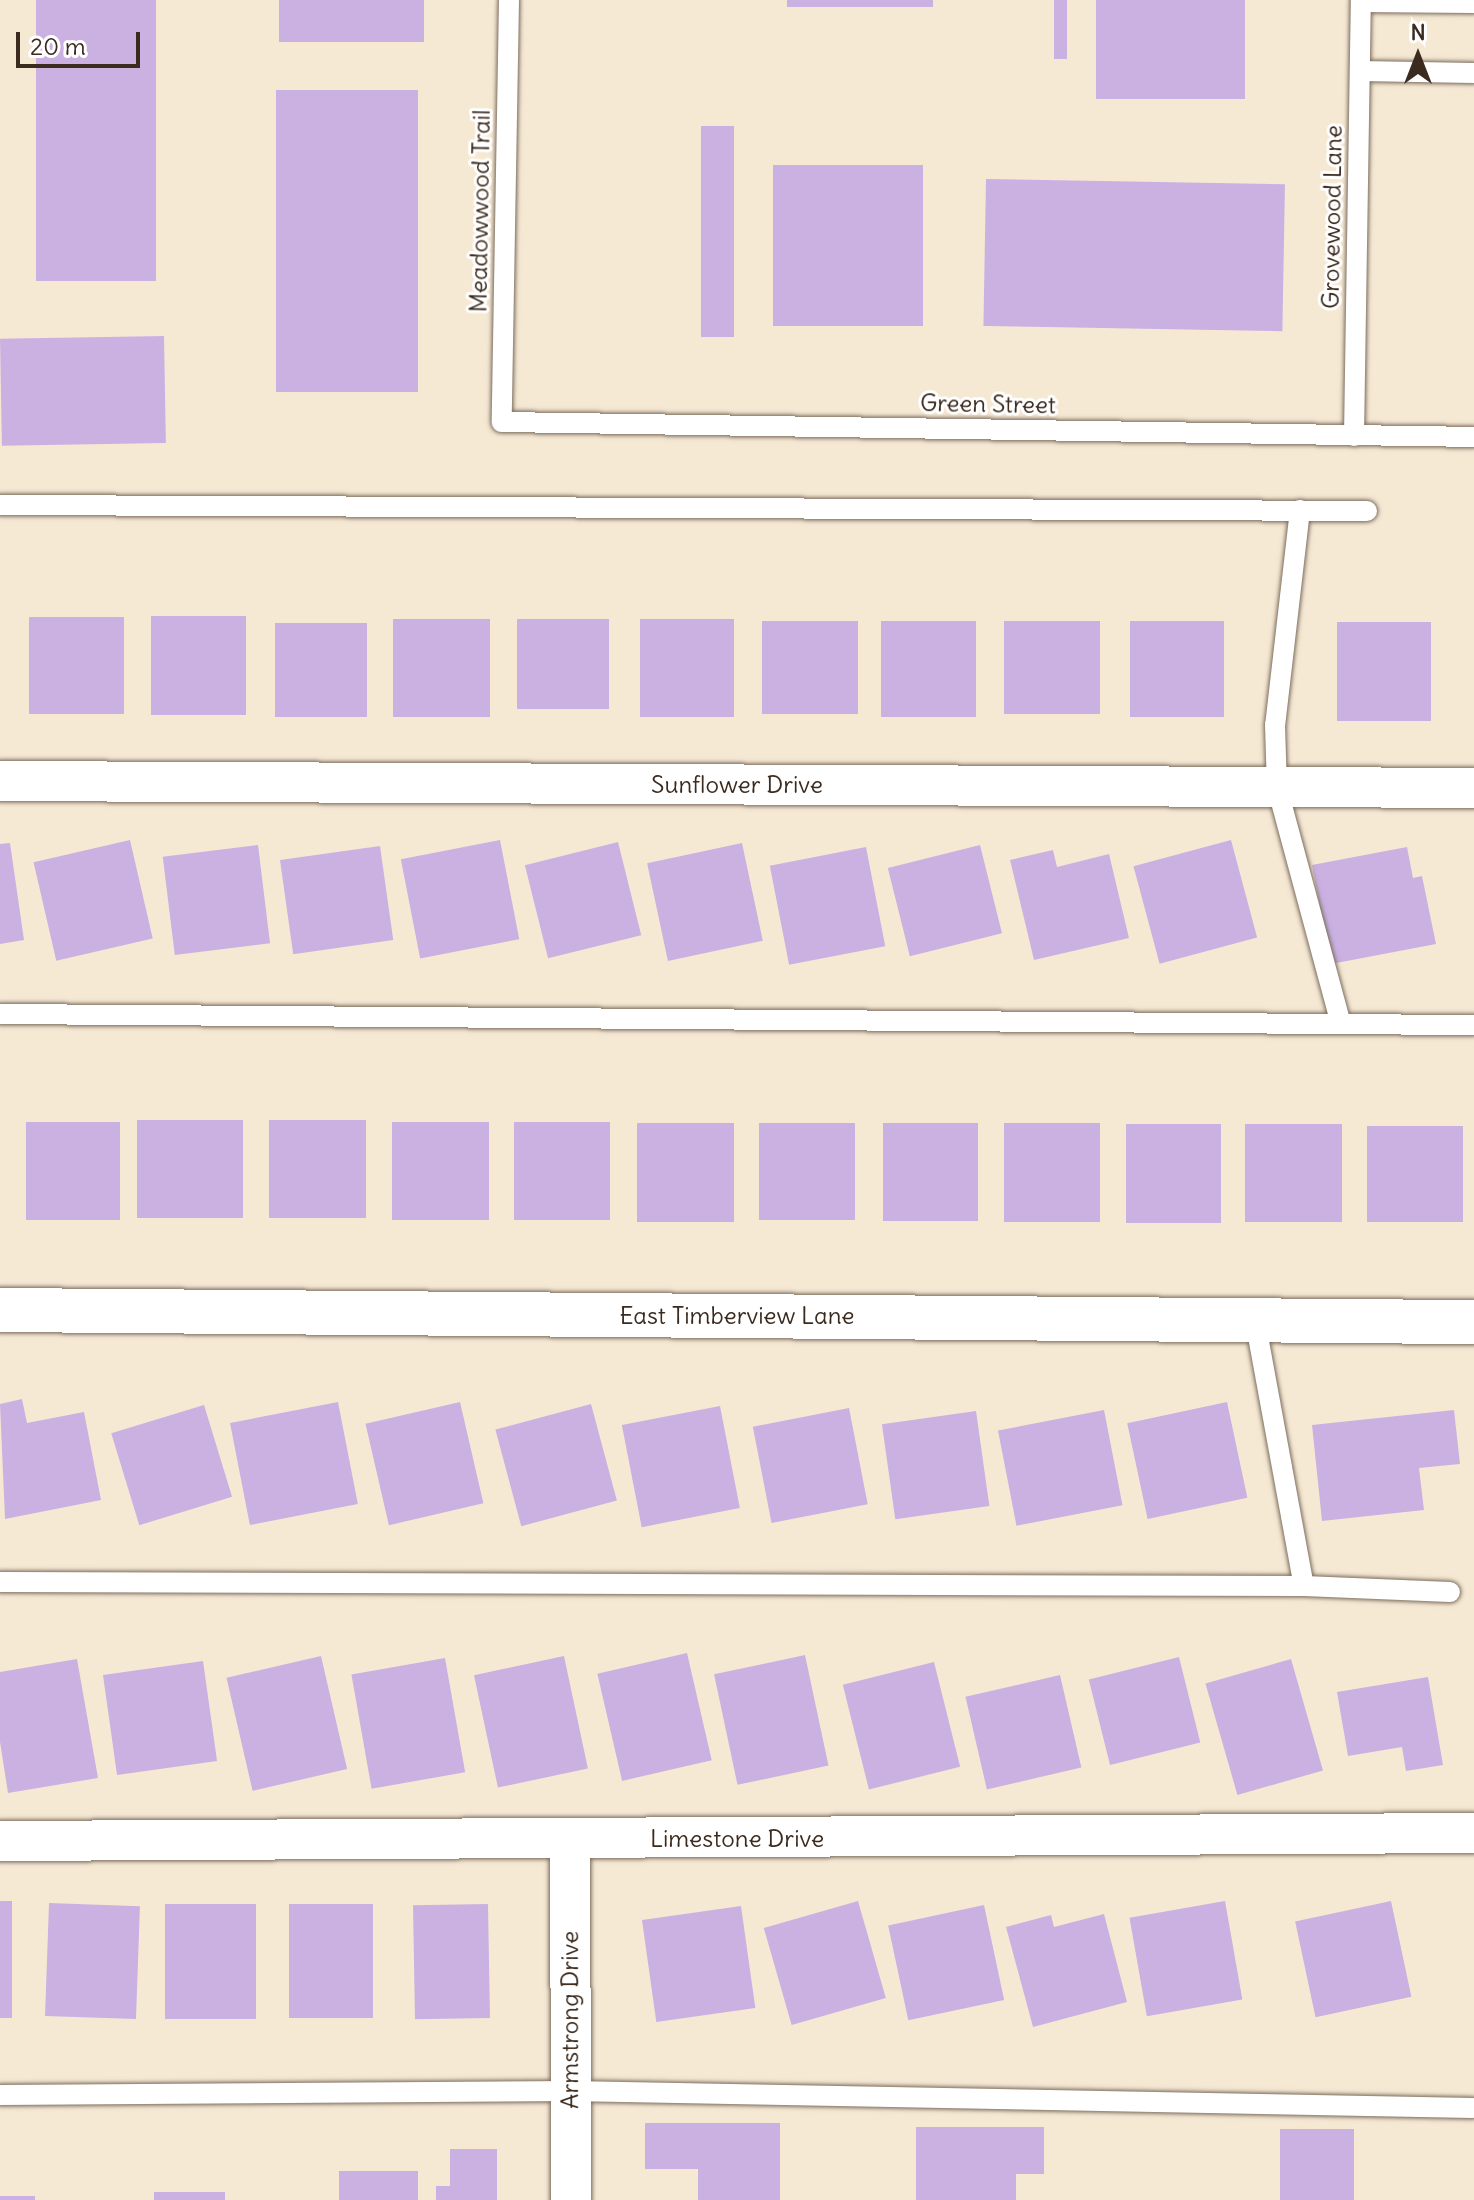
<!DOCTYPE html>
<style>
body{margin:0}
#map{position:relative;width:1474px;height:2200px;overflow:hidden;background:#f6e9d4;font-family:Delius,sans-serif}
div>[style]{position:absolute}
.building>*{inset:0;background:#cab1e2;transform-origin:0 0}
.roads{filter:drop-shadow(0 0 2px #7c6d5e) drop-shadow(0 0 2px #7c6d5e)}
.service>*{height:20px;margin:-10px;padding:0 10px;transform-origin:10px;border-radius:10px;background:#fff}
.minor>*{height:40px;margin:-20px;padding:0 20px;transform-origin:20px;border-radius:20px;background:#fff}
.tertiary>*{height:44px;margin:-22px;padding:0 22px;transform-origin:22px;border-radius:22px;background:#fff}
span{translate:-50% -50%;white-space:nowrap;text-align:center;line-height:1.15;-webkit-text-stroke:6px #fff;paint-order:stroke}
.street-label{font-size:24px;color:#3b2a1e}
.north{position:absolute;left:1378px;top:16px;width:80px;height:80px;-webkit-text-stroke:6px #fff;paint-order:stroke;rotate:0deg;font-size:22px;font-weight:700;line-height:32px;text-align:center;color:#3b2a1e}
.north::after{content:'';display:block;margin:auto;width:28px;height:36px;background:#3b2a1e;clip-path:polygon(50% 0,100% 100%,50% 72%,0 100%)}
.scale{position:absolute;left:16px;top:32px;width:124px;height:36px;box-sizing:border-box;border:4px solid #3b2a1e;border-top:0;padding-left:10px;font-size:24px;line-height:28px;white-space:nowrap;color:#3b2a1e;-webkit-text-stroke:6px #fff;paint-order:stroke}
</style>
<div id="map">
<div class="building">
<div style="left:36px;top:0;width:120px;height:281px"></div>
<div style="left:279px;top:0;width:145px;height:42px"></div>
<div style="left:787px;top:0;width:146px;height:7px"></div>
<div style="left:1054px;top:0;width:13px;height:59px"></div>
<div style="left:1096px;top:0;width:149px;height:99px"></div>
<div style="left:276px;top:90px;width:142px;height:302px"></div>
<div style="left:701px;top:126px;width:33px;height:211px"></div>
<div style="left:773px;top:165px;width:150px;height:161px"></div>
<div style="left:986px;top:179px;width:299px;height:147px;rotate:1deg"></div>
<div style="left:164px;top:336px;width:107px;height:164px;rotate:89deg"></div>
<div style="left:151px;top:616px;width:95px;height:99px"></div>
<div style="left:29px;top:617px;width:95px;height:97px"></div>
<div style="left:393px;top:619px;width:97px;height:98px"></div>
<div style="left:517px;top:619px;width:92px;height:90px"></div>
<div style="left:640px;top:619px;width:94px;height:98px"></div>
<div style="left:762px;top:621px;width:96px;height:93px"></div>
<div style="left:881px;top:621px;width:95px;height:96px"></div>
<div style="left:1004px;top:621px;width:96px;height:93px"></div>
<div style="left:1130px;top:621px;width:94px;height:96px"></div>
<div style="left:1337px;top:622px;width:94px;height:99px"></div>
<div style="left:275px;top:623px;width:92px;height:94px"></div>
<div style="left:130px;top:840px;width:101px;height:99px;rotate:77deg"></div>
<div style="left:500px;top:840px;width:101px;height:101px;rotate:79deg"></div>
<div style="left:1231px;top:840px;width:101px;height:101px;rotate:75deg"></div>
<div style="left:618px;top:842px;width:96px;height:96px;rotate:76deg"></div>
<div style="clip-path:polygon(10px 843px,24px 940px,0 944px,0 844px)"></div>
<div style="left:742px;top:843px;width:100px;height:97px;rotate:78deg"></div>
<div style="left:258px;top:845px;width:99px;height:96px;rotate:83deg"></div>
<div style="left:980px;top:845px;width:91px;height:95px;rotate:76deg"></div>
<div style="left:380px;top:846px;width:95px;height:101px;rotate:82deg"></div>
<div style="left:866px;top:847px;width:101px;height:98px;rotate:79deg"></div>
<div style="clip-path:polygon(1407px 847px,1413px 878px,1422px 876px,1436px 944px,1331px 964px,1312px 865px)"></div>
<div style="clip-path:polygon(1053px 850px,1057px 867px,1109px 854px,1129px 938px,1034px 960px,1010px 860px)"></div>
<div style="left:137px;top:1120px;width:106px;height:98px"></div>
<div style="left:269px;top:1120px;width:97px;height:98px"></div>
<div style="left:26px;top:1122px;width:94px;height:98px"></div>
<div style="left:392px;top:1122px;width:97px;height:98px"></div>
<div style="left:514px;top:1122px;width:96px;height:98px"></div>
<div style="left:637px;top:1123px;width:97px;height:99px"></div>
<div style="left:759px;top:1123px;width:96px;height:97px"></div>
<div style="left:883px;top:1123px;width:95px;height:98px"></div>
<div style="left:1004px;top:1123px;width:96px;height:99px"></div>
<div style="left:1126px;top:1124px;width:95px;height:99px"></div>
<div style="left:1245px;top:1124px;width:97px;height:98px"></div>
<div style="left:1367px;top:1126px;width:96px;height:96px"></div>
<div style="clip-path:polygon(22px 1399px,27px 1423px,84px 1412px,101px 1500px,5px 1519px,0 1404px)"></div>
<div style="left:338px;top:1402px;width:104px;height:110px;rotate:79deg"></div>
<div style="left:460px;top:1402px;width:104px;height:97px;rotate:77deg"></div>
<div style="left:1227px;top:1402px;width:98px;height:102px;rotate:78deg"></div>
<div style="left:591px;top:1404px;width:100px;height:99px;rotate:75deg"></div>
<div style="left:204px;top:1405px;width:96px;height:97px;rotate:73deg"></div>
<div style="left:720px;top:1406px;width:104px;height:100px;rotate:79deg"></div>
<div style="left:849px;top:1408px;width:98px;height:98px;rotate:79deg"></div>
<div style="left:1104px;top:1410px;width:97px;height:108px;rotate:79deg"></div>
<div style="clip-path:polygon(1454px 1410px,1460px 1464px,1419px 1468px,1424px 1510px,1322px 1521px,1312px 1425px)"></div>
<div style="left:976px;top:1411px;width:96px;height:95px;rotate:82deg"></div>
<div style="left:687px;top:1653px;width:110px;height:92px;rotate:77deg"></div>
<div style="left:805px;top:1655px;width:113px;height:93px;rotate:78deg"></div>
<div style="left:321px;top:1656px;width:116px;height:97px;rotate:77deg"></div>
<div style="left:564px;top:1656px;width:115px;height:92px;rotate:78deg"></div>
<div style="left:1179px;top:1657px;width:88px;height:93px;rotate:76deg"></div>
<div style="left:445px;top:1658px;width:116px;height:95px;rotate:80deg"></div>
<div style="clip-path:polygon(77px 1659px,98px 1778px,8px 1793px,0 1742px,0 1672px)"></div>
<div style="left:1291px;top:1659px;width:116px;height:89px;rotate:74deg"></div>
<div style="left:203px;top:1661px;width:101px;height:101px;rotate:82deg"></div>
<div style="left:934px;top:1662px;width:108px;height:94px;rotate:76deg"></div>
<div style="left:1060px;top:1675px;width:95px;height:97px;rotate:77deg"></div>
<div style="clip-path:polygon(1428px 1677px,1443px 1765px,1406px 1771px,1402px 1747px,1348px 1756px,1337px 1692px)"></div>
<div style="left:0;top:1901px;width:12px;height:117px"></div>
<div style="left:858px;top:1901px;width:101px;height:98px;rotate:74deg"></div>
<div style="left:1225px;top:1901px;width:100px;height:97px;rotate:80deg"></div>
<div style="left:1391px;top:1901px;width:98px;height:98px;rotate:78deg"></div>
<div style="left:49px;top:1903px;width:91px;height:113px;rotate:2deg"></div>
<div style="left:165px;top:1904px;width:91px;height:115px"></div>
<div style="left:289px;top:1904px;width:84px;height:114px"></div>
<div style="left:488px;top:1904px;width:114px;height:75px;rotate:89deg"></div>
<div style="left:984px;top:1905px;width:97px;height:98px;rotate:78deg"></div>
<div style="left:741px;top:1906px;width:103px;height:100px;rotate:82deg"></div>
<div style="clip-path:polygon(1104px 1914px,1127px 2002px,1033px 2027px,1006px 1927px,1051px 1915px,1054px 1927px)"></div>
<div style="clip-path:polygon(645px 2123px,780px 2123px,780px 2200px,698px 2200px,698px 2169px,645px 2169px)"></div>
<div style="clip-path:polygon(916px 2127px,1044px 2127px,1044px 2174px,1016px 2174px,1016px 2200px,916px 2200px)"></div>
<div style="left:1280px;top:2129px;width:74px;height:71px"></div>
<div style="clip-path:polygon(450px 2149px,497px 2149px,497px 2200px,436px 2200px,436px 2186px,450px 2186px)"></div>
<div style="left:339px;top:2171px;width:79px;height:29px"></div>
<div style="left:154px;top:2192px;width:71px;height:8px"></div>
<div style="left:0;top:2196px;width:35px;height:4px"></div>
</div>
<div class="roads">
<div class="service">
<div style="left:509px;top:0;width:422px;rotate:91deg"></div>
<div style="left:502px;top:422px;width:972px;rotate:0.88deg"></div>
<div style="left:1361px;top:2px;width:113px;rotate:0.5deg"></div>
<div style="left:1360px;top:71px;width:114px;rotate:1deg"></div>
<div style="left:1354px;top:436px;width:436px;rotate:-89.1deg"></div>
<div style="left:0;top:505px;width:1367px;rotate:0.25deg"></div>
<div style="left:1300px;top:510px;width:216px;rotate:96.6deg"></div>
<div style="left:1275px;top:725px;width:62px;rotate:88.2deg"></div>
<div style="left:1277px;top:787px;width:242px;rotate:74.9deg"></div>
<div style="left:0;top:1014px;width:1474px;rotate:0.43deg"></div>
<div style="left:1255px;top:1320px;width:270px;rotate:79.6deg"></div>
<div style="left:0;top:1582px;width:1304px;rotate:0.18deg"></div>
<div style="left:1304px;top:1586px;width:146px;rotate:2.4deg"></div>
<div style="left:0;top:2095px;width:570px;rotate:-0.4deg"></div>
<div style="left:570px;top:2091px;width:903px;rotate:1.08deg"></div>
</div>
<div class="minor">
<div style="left:0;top:781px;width:1474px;rotate:0.27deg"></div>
<div style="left:0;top:1841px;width:1474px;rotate:-0.31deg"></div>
<div style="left:570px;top:1841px;width:359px;rotate:89.8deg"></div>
</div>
<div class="tertiary">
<div style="left:0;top:1310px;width:1474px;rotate:0.47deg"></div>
</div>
</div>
<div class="street-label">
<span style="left:480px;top:211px;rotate:-89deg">Meadowwood Trail</span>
<span style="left:1332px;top:217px;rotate:-89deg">Grovewood Lane</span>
<span style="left:988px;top:404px;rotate:1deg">Green Street</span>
<span style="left:737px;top:785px">Sunflower Drive</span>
<span style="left:737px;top:1316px">East Timberview Lane</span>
<span style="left:737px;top:1839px">Limestone Drive</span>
<span style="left:570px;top:2020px;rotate:-90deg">Armstrong Drive</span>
</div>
<div class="north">N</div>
<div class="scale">20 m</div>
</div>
